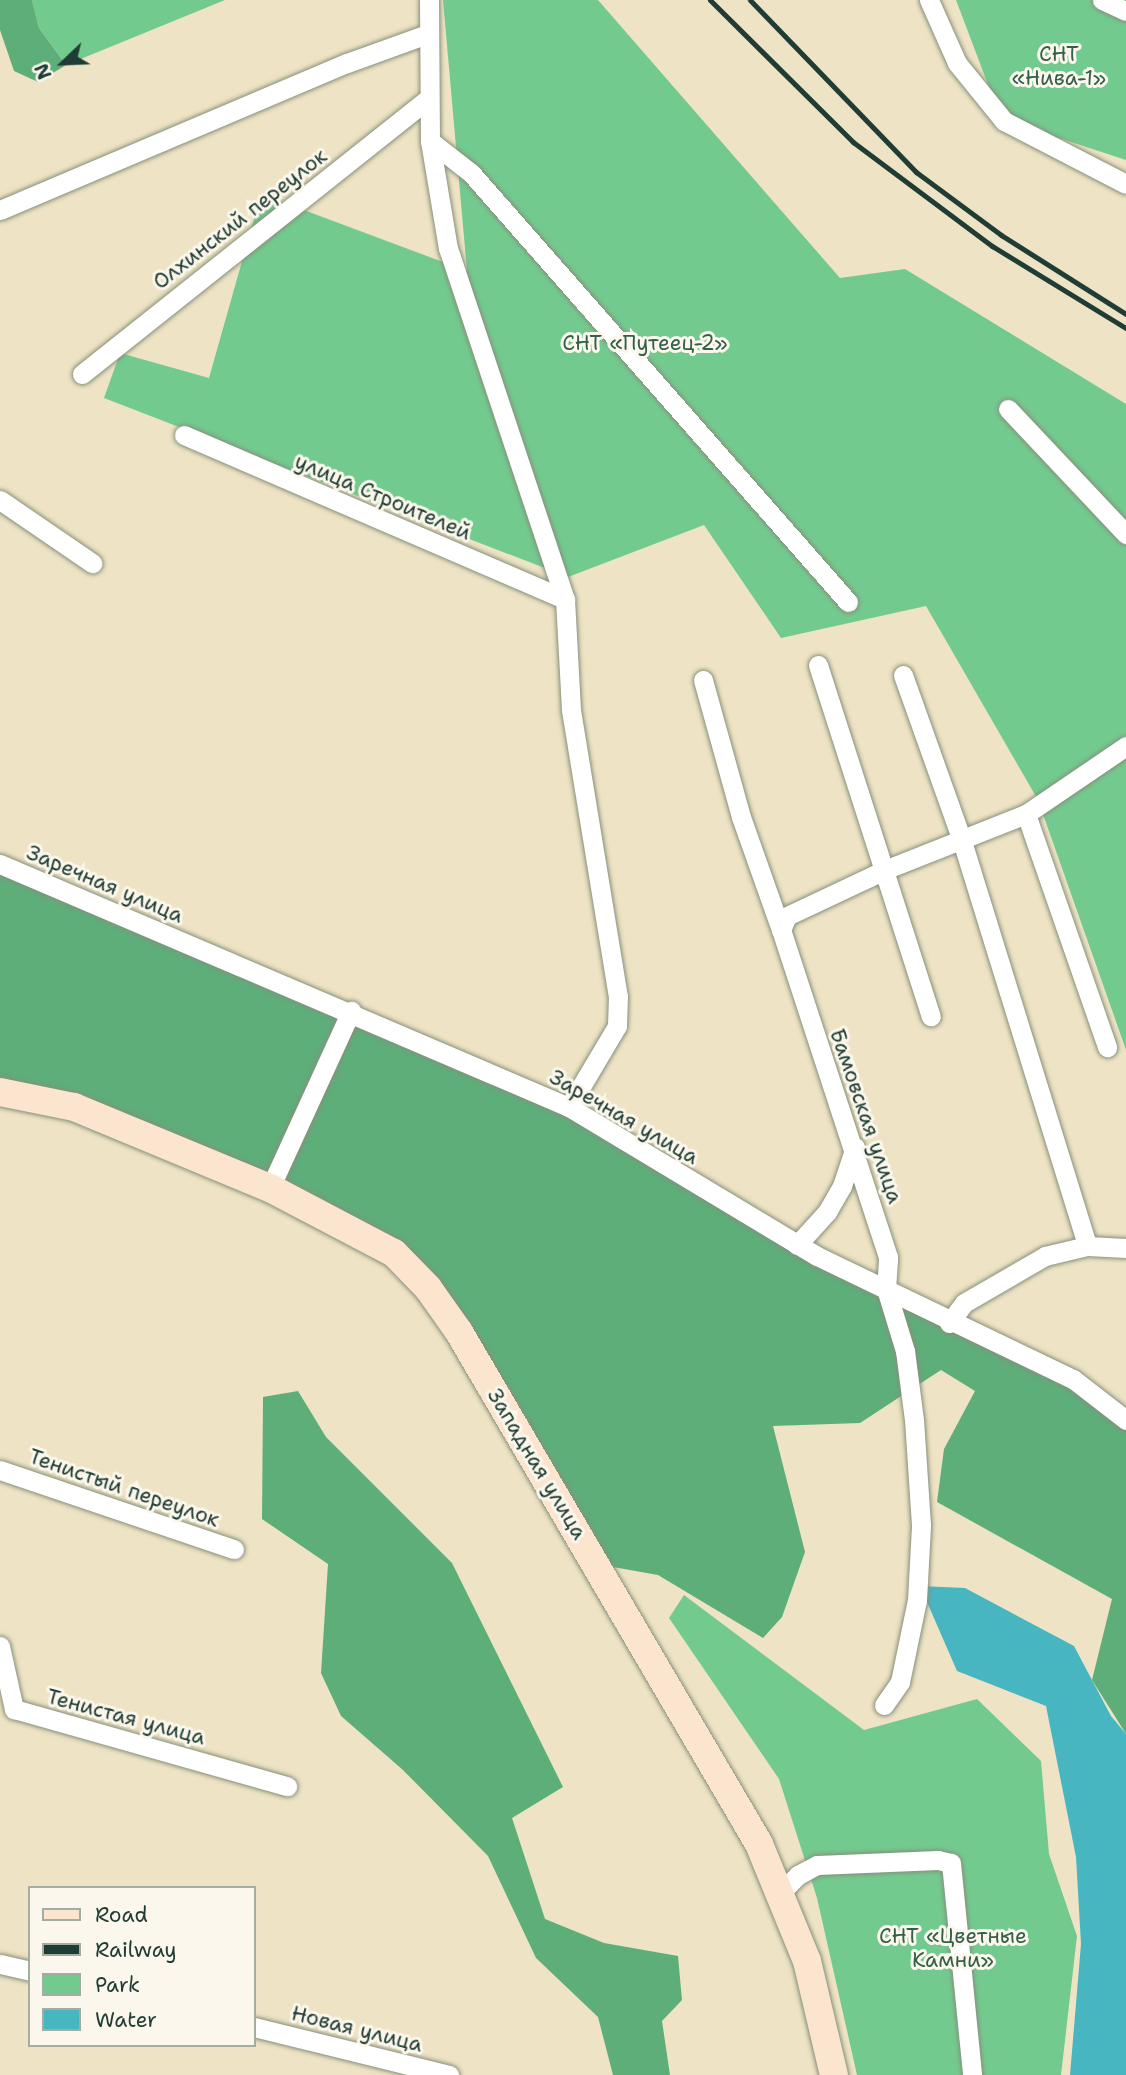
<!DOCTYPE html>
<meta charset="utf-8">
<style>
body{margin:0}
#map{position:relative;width:1126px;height:2075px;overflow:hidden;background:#eee3c4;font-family:"Shantell Sans",sans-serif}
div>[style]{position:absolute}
.green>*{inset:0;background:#73ca8f}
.forest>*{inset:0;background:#5eae7a}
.water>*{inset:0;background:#48b6c1}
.roads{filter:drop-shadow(0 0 2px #86907c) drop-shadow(0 0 2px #86907c)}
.minor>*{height:19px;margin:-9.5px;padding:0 9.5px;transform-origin:9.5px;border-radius:9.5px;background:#fff}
.secondary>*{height:28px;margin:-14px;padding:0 14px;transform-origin:14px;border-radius:14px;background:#fbe5cf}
.rail>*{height:5px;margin:-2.5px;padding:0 2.5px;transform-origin:2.5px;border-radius:2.5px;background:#1f3d34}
span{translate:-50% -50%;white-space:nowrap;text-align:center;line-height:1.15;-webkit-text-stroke:6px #fbf7ec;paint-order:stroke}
.park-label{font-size:21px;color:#34604b}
.street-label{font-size:21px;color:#1f3d34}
.legend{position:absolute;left:28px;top:1886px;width:228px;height:161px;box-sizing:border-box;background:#fbf7ec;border:2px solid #a3ada2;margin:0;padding:9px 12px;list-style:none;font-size:21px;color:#1f3d34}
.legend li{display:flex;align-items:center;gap:14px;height:35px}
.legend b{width:35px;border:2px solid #a3ada2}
.north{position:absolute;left:28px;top:28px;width:70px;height:70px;-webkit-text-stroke:5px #fbf7ec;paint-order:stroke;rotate:247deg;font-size:19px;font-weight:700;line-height:28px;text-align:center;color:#1f3d34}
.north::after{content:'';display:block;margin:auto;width:24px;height:32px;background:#1f3d34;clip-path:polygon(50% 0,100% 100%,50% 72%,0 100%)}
</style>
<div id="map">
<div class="green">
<div style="clip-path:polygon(32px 0,225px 0,66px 65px,39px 28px)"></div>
<div style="clip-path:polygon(443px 0,598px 0,840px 278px,905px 269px,1126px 404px,1126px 1050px,1038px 800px,926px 606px,781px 638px,704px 525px,568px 577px,104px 398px,120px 353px,209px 378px,261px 194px,467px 271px)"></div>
<div style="clip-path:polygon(956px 0,1126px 0,1126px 160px,1001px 119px)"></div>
<div style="clip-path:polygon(684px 1595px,864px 1730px,977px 1699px,1041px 1761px,1049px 1854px,1077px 1936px,1061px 2075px,857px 2075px,817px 1898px,779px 1779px,669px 1618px)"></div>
</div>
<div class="forest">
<div style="clip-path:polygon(0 0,32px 0,39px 28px,66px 65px,38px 82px,14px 71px,0 30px)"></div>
<div style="clip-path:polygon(0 864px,569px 1107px,797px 1245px,1073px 1379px,1126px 1420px,1126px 1734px,1092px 1680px,1112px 1599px,937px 1502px,944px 1449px,975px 1391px,941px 1370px,860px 1423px,773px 1426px,805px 1552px,782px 1617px,763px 1638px,658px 1575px,596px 1564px,394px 1253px,0 1092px)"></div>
<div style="clip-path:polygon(298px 1391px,326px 1437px,452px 1563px,563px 1787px,512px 1818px,545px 1919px,604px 1943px,678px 1956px,682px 2000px,662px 2021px,670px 2075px,613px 2075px,598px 2017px,536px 1958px,488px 1856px,403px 1770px,341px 1716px,321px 1673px,328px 1564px,262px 1519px,263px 1397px)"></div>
</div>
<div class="water">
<div style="clip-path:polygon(920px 1586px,965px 1588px,1074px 1646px,1111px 1716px,1126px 1734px,1126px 2075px,1070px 2075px,1081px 1944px,1076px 1857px,1046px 1706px,957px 1671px)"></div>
</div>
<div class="roads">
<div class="minor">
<div style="left:429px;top:0;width:141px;rotate:89.6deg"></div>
<div style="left:430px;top:141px;width:109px;rotate:80.5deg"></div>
<div style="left:448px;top:248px;width:370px;rotate:71.6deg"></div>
<div style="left:565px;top:599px;width:111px;rotate:86.9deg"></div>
<div style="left:571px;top:710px;width:290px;rotate:80.7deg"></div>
<div style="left:618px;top:996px;width:30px;rotate:92deg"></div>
<div style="left:617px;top:1026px;width:94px;rotate:120.7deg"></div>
<div style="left:929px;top:0;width:69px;rotate:66deg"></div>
<div style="left:957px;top:63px;width:75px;rotate:51deg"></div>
<div style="left:1004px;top:121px;width:137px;rotate:27.3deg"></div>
<div style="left:1102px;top:0;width:26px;rotate:25deg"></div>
<div style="left:430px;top:141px;width:52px;rotate:38deg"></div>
<div style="left:471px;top:173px;width:571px;rotate:48.69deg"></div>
<div style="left:0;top:210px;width:377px;rotate:-23deg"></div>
<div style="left:347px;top:63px;width:85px;rotate:-19.9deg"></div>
<div style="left:82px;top:374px;width:441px;rotate:-38.5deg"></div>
<div style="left:1008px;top:409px;width:172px;rotate:46.7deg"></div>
<div style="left:184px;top:435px;width:415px;rotate:23.3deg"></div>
<div style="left:0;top:500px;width:112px;rotate:34.4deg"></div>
<div style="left:818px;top:665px;width:369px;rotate:72.2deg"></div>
<div style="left:903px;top:675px;width:176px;rotate:70.4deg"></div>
<div style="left:962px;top:841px;width:424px;rotate:72.8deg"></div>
<div style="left:703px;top:680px;width:142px;rotate:74.5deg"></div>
<div style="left:741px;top:817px;width:120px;rotate:70.5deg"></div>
<div style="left:1026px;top:814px;width:247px;rotate:70.8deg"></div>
<div style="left:0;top:864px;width:619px;rotate:23.13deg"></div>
<div style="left:569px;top:1107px;width:289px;rotate:31deg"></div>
<div style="left:817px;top:1256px;width:284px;rotate:25.7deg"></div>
<div style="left:1073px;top:1379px;width:67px;rotate:37.7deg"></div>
<div style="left:270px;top:1188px;width:195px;rotate:-65.4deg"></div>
<div style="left:797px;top:1245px;width:45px;rotate:-47.7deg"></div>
<div style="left:827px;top:1212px;width:30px;rotate:-60deg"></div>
<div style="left:842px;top:1186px;width:41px;rotate:-71.6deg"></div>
<div style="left:949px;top:1323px;width:25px;rotate:-53deg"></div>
<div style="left:964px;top:1303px;width:94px;rotate:-30.1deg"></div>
<div style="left:1045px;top:1256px;width:43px;rotate:-13.4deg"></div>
<div style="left:1087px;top:1246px;width:39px;rotate:3deg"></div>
<div style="left:0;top:1470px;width:247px;rotate:18.7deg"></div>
<div style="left:0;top:1646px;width:65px;rotate:77.5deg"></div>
<div style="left:14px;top:1709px;width:284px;rotate:15.8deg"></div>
<div style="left:884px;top:1705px;width:28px;rotate:-55deg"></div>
<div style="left:900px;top:1682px;width:84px;rotate:-78.3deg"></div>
<div style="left:917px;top:1600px;width:75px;rotate:-86.9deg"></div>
<div style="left:921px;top:1525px;width:105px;rotate:-93.8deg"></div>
<div style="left:914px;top:1420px;width:70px;rotate:-97.4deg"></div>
<div style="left:905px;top:1351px;width:65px;rotate:-107deg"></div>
<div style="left:886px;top:1289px;width:32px;rotate:-86deg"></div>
<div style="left:888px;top:1257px;width:344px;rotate:-108.1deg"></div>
<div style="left:781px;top:930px;width:15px;rotate:-67deg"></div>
<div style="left:787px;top:916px;width:110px;rotate:-25.2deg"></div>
<div style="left:887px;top:869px;width:149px;rotate:-21.6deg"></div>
<div style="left:1026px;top:814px;width:121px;rotate:-34.2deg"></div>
<div style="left:781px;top:1892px;width:24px;rotate:-45deg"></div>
<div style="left:798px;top:1875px;width:21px;rotate:-28deg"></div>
<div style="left:817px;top:1865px;width:121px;rotate:-2.4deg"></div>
<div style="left:938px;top:1860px;width:13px;rotate:13deg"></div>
<div style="left:951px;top:1863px;width:213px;rotate:84.3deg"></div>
<div style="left:0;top:1964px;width:31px;rotate:13deg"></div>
<div style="left:254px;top:2027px;width:201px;rotate:13.8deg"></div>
</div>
<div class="secondary">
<div style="left:0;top:1092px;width:76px;rotate:11.5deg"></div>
<div style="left:74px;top:1107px;width:212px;rotate:22.5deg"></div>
<div style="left:270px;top:1188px;width:140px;rotate:27.7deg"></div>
<div style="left:394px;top:1253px;width:49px;rotate:45.8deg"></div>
<div style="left:428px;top:1288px;width:54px;rotate:54.8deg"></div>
<div style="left:459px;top:1332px;width:593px;rotate:59.63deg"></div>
<div style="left:759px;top:1844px;width:126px;rotate:67.7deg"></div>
<div style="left:807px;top:1961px;width:117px;rotate:76.7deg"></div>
</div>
</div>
<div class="rail">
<div style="left:710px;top:0;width:202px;rotate:44.8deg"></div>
<div style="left:853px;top:142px;width:174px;rotate:36.8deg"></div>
<div style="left:992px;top:246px;width:157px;rotate:31.5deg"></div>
<div style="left:750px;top:0;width:239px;rotate:46deg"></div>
<div style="left:916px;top:172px;width:106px;rotate:36.5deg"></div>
<div style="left:1001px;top:235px;width:148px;rotate:32.3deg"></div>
</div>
<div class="park-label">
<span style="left:1059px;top:66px">СНТ<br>«Нива-1»</span>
<span style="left:645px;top:343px">СНТ «Путеец-2»</span>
<span style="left:953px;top:1948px">СНТ «Цветные<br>Камни»</span>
</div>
<div class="street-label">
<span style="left:240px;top:219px;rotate:-38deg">Олхинский переулок</span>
<span style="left:383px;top:497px;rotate:23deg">улица Строителей</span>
<span style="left:105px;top:884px;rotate:23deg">Заречная улица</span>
<span style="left:866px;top:1116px;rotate:71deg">Бамовская улица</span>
<span style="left:624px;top:1117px;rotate:30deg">Заречная улица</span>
<span style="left:537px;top:1464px;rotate:59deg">Западная улица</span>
<span style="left:124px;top:1488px;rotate:19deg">Тенистый переулок</span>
<span style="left:126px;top:1717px;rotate:15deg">Тенистая улица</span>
<span style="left:357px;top:2029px;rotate:14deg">Новая улица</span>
</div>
<ul class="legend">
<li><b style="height:9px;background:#fbe5cf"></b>Road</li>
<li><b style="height:9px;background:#1f3d34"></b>Railway</li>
<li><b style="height:19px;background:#73ca8f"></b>Park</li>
<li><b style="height:19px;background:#48b6c1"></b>Water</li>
</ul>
<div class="north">N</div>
</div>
